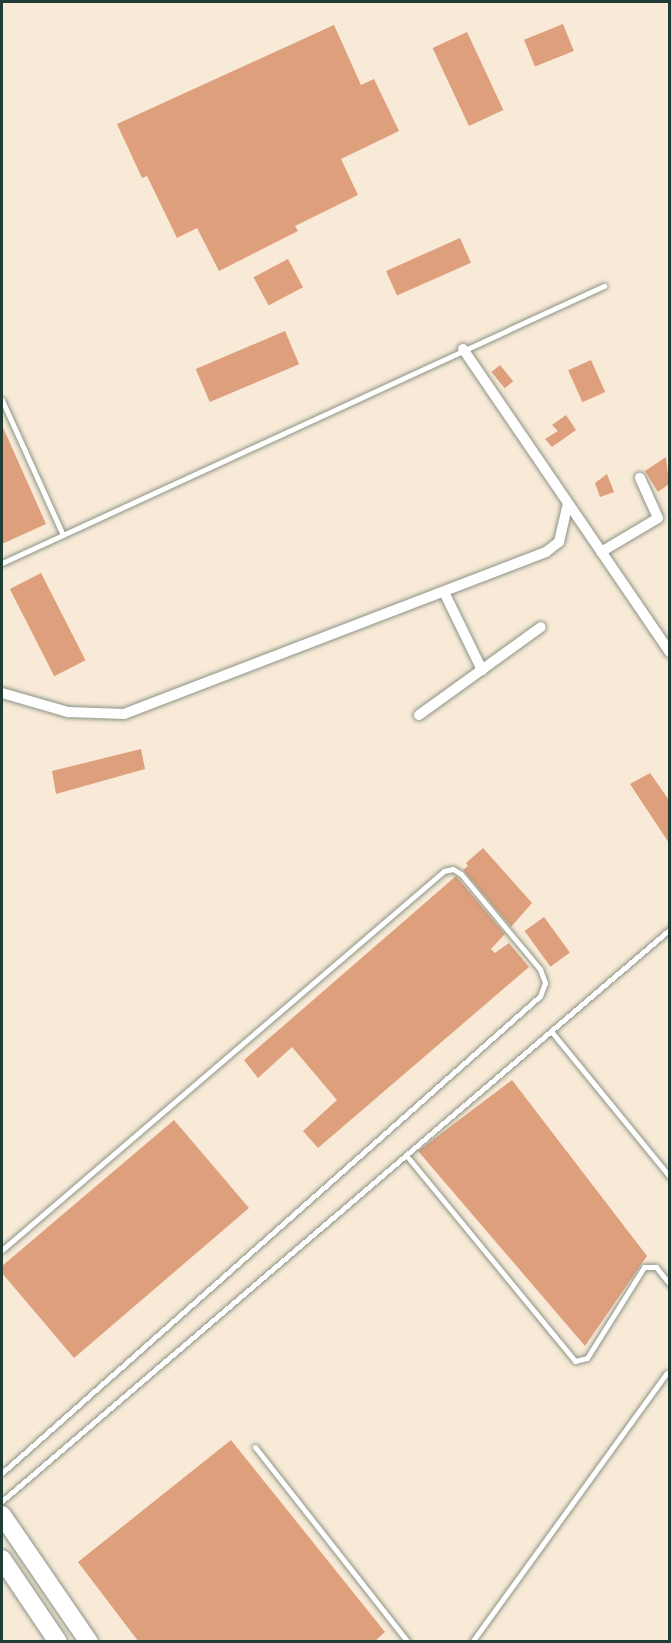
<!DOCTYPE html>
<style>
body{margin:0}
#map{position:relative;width:671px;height:1643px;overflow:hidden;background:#f8ead7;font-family:Mynerve,sans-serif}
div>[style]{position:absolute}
.building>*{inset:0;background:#de9f7d;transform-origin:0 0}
.roads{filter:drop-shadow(0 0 2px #8c9486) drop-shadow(0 0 2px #8c9486)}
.lane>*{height:5px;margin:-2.5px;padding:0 2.5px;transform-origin:2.5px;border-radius:2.5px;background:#fff}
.street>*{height:10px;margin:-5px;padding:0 5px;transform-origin:5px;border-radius:5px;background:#fff}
.highway>*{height:18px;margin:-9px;padding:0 9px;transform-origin:9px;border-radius:9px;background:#fff}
span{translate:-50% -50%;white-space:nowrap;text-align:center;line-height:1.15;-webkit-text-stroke:6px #fbf7ec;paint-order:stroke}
.frame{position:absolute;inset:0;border:3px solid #1f3d34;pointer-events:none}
</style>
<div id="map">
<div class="building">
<div style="left:563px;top:24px;width:29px;height:42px;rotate:68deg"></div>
<div style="clip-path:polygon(334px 25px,361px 85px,374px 79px,399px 131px,341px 159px,358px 195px,295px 226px,298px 231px,219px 271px,197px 228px,177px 238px,147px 176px,142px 178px,117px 124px)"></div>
<div style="left:467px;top:32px;width:86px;height:38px;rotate:65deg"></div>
<div style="left:460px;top:238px;width:27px;height:81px;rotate:66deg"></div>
<div style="left:288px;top:259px;width:32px;height:39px;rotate:62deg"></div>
<div style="left:285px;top:331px;width:36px;height:97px;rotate:67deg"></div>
<div style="left:591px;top:360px;width:35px;height:25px;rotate:66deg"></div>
<div style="left:500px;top:365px;width:21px;height:11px;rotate:51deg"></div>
<div style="clip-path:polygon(566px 415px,576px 430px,552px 447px,545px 439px,558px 431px,552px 425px)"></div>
<div style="clip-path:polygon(2px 425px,46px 524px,2px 544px)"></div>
<div style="clip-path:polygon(666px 457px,669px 484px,658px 492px,645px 471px)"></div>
<div style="clip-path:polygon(607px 474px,614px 492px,600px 497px,595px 483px)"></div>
<div style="left:41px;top:573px;width:98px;height:35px;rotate:63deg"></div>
<div style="clip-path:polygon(141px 749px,145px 769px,56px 794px,52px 771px)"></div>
<div style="clip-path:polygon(650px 773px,669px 800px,669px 843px,630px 784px)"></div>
<div style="clip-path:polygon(483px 848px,532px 903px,511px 927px,463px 870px,468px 866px,466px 863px)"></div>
<div style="clip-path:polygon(456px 876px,505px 934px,491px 949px,495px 953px,509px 943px,529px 967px,318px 1148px,303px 1131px,337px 1100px,292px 1047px,258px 1078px,244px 1060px)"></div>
<div style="left:544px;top:917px;width:44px;height:24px;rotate:54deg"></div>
<div style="clip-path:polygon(512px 1080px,647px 1256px,585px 1346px,418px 1151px)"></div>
<div style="clip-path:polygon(174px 1120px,249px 1208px,74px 1358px,2px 1273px,2px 1266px)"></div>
<div style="clip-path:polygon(231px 1440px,385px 1632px,375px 1641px,138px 1641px,78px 1562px)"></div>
</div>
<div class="roads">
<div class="lane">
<div style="left:2px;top:400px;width:148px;rotate:65.7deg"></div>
<div style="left:2px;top:563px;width:663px;rotate:-24.71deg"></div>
<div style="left:551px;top:1031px;width:188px;rotate:50.8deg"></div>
<div style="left:406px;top:1155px;width:266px;rotate:50.6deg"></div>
<div style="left:575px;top:1361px;width:12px;rotate:-14deg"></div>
<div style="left:587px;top:1358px;width:107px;rotate:-57.9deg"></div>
<div style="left:644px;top:1267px;width:12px"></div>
<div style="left:656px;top:1267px;width:22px;rotate:51deg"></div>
<div style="left:2px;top:1250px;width:582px;rotate:-40.61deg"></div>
<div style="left:444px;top:871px;width:9px;rotate:-13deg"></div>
<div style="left:453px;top:869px;width:9px;rotate:32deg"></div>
<div style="left:461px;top:874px;width:124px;rotate:50.3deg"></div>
<div style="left:540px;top:969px;width:15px;rotate:70deg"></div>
<div style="left:545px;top:983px;width:14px;rotate:111deg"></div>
<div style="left:540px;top:996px;width:719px;rotate:138.44deg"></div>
<div style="left:255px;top:1447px;width:248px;rotate:51.9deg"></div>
<div style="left:2px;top:1501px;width:879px;rotate:-40.57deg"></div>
<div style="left:472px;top:1642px;width:332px;rotate:-54.1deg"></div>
</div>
<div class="street">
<div style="left:463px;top:349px;width:367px;rotate:55.7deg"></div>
<div style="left:601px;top:552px;width:66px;rotate:-30.8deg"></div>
<div style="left:658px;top:518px;width:44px;rotate:-114.2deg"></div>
<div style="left:444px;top:592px;width:87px;rotate:64deg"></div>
<div style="left:2px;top:693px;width:69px;rotate:16.1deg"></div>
<div style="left:68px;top:712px;width:56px;rotate:2deg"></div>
<div style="left:124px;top:714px;width:452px;rotate:-21deg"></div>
<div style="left:546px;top:552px;width:16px;rotate:-38deg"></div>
<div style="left:559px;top:542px;width:39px;rotate:-77deg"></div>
<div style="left:419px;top:715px;width:150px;rotate:-35.8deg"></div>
</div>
<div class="highway">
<div style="left:2px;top:1515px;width:154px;rotate:55.6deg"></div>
<div style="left:2px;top:1559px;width:100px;rotate:56deg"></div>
</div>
</div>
<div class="frame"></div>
</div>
